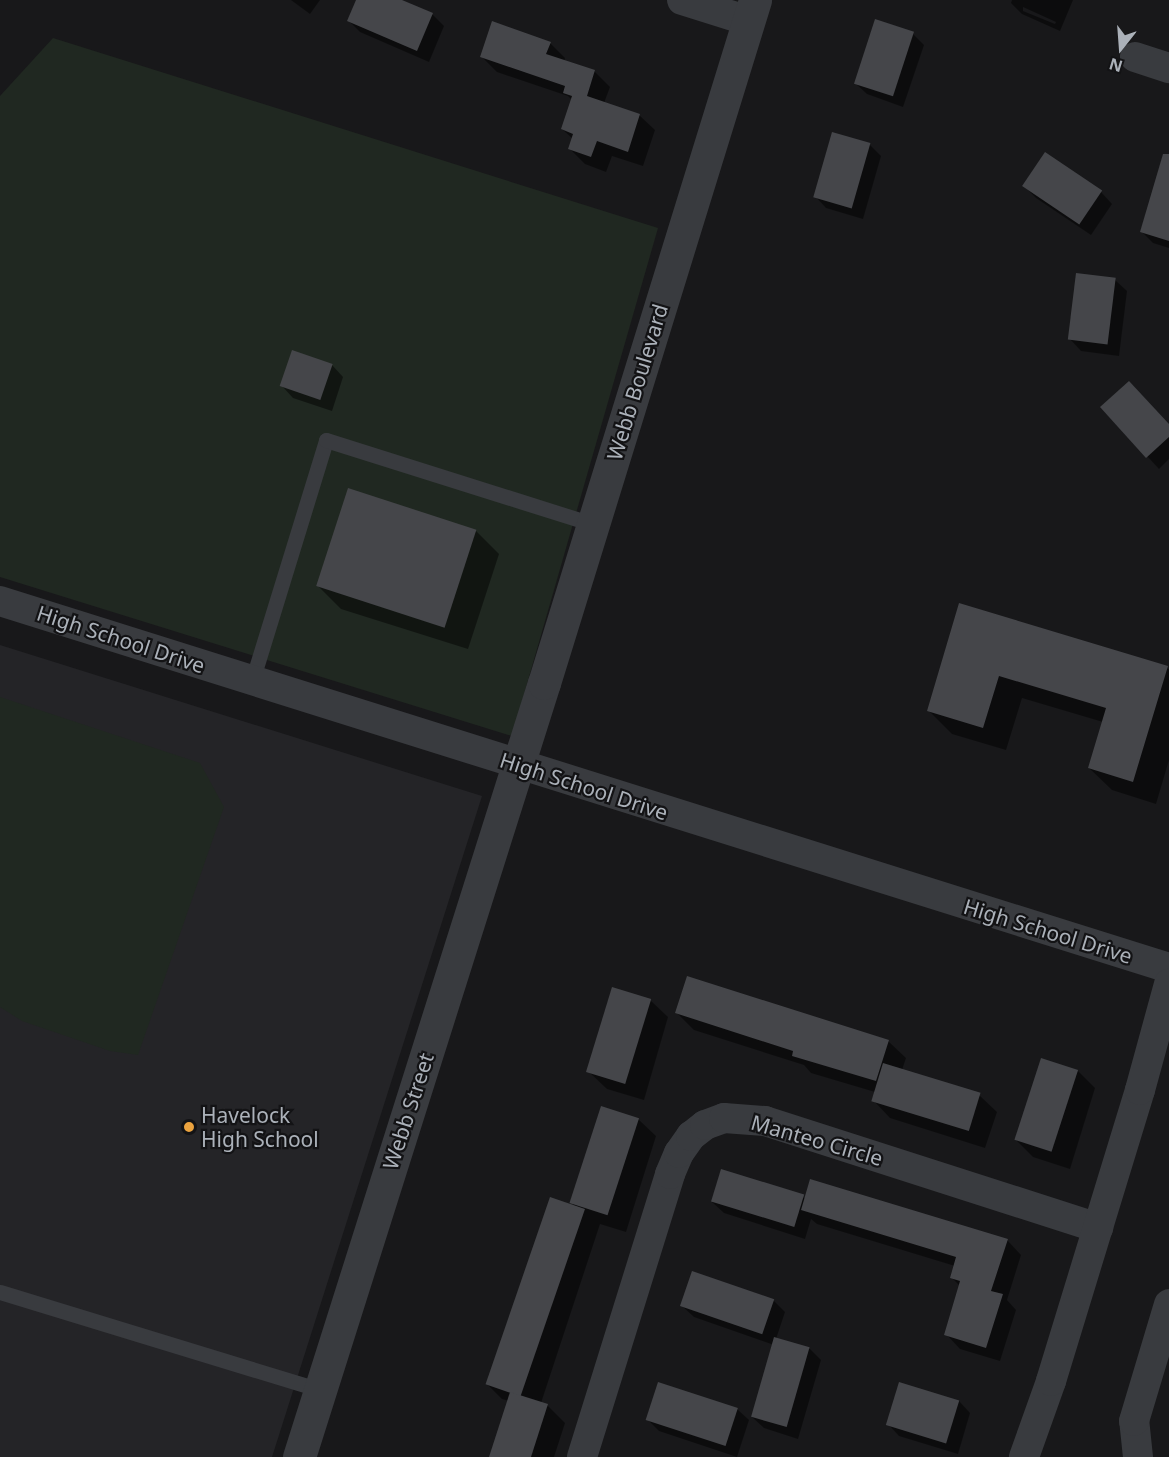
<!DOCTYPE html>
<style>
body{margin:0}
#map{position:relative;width:1169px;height:1457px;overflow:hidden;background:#18181a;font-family:"Noto Sans",sans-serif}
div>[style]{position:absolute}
.built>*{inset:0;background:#242427}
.green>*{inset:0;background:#202821}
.shadow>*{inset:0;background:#0007}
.building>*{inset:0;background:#45464a;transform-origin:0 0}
.service>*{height:15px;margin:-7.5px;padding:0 7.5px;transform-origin:7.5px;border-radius:7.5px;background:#393b3f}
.minor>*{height:30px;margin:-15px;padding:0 15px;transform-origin:15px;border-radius:15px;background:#393b3f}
.tertiary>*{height:33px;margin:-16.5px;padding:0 16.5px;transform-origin:16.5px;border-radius:16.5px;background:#393b3f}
.dots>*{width:16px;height:16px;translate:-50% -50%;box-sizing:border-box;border:3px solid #131315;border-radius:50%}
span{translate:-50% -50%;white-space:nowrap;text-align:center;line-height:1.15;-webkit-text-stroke:4.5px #131315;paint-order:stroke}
.street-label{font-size:21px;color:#abb1b9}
.poi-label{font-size:21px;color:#abb1b9}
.left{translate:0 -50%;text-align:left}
.north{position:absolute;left:1091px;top:18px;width:60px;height:60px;-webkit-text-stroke:4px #131315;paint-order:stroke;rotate:197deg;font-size:16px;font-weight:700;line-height:24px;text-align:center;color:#abb1b9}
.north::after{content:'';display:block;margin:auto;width:21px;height:27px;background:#abb1b9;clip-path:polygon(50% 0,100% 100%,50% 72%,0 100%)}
</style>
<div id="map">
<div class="built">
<div style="clip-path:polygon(0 645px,482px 796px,272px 1457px,0 1457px)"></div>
</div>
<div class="green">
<div style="clip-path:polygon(53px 38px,658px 228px,512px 736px,0 577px,0 96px)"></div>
<div style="clip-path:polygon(0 697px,200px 763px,224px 807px,138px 1055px,110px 1051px,22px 1021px,0 1007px)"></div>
</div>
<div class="shadow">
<div style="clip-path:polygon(291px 0,320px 0,310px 14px)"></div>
<div style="clip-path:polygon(357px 0,398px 0,433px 15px,444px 26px,429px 62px,360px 32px,349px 21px)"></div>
<div style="clip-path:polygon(evenodd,1012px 0,1073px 0,1060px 31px,1022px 14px,1011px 3px,1012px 0,1023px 7px,1056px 22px,1055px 24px,1023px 11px,1023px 7px)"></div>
<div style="clip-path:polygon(913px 34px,924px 45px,903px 107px,867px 94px,855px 83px)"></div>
<div style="clip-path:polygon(550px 43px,565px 58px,564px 61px,594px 71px,610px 87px,604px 103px,639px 115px,655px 130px,643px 166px,612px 156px,606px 172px,585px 164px,570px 149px,573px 139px,562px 129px,572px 100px,568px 96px,497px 72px,482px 57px)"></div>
<div style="clip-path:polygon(869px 144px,881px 156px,863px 219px,826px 208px,815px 196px)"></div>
<div style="clip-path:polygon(1169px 171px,1169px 248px,1153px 243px,1142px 232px)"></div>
<div style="clip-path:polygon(1024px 186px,1101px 192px,1112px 204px,1091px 235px,1036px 198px)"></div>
<div style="clip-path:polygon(1115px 280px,1127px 291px,1119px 356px,1081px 351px,1070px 339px)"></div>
<div style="clip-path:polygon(332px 365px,343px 377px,332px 411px,293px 398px,282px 386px)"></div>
<div style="clip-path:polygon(1102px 407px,1169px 425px,1169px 459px,1159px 469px)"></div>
<div style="clip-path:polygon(476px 531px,499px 554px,468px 649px,341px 609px,318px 586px)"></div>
<div style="clip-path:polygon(960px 605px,1169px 669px,1169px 760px,1156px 804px,1112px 790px,1089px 768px,1103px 722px,1022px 698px,1006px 750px,952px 734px,929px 711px)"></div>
<div style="clip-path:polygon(650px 1000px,668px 1017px,644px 1100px,607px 1089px,589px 1072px)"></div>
<div style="clip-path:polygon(676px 1012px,888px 1041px,906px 1058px,902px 1070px,979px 1095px,997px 1112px,985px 1148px,890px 1118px,873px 1100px,875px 1092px,811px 1073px,804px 1065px,694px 1030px)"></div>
<div style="clip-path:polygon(1078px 1071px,1095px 1088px,1070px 1169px,1033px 1157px,1016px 1140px)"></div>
<div style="clip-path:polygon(638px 1119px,656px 1136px,626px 1232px,600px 1224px,541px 1403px,547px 1405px,565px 1423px,554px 1457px,491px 1457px,509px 1401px,502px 1399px,487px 1384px,576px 1208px,572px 1203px)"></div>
<div style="clip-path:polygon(803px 1197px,806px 1200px,1007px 1240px,1021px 1255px,1007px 1300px,1016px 1310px,1000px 1361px,960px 1349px,946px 1334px,960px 1286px,952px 1278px,955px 1266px,817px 1224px,811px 1219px,805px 1239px,724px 1213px,712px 1202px)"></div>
<div style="clip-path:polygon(773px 1300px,785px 1312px,776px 1339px,810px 1349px,821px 1360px,798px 1439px,764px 1428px,752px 1417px,774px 1345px,694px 1317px,682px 1306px)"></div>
<div style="clip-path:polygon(959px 1401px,970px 1413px,958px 1454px,899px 1436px,888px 1424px)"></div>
<div style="clip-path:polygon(737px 1409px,749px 1420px,737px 1457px,659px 1431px,647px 1419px)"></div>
</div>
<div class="building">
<div style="clip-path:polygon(356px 0,402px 0,433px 13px,417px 51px,347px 21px)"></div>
<div style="left:875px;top:19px;width:41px;height:68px;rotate:18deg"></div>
<div style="clip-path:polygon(492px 21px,551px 42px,546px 54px,595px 70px,587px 96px,640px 114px,628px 152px,597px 141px,591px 157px,568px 149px,573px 134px,561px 129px,572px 96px,563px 93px,565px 86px,480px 57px)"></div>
<div style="left:832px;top:132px;width:40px;height:68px;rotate:16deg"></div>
<div style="left:1045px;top:152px;width:69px;height:41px;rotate:34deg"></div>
<div style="clip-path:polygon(1163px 154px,1169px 154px,1169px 241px,1140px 232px)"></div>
<div style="left:1076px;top:273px;width:40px;height:67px;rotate:7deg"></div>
<div style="left:292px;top:350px;width:43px;height:38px;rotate:19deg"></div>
<div style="clip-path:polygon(1129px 381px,1169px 424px,1169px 437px,1146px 458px,1100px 407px)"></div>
<div style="left:348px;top:488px;width:135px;height:103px;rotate:18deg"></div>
<div style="clip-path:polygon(959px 603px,1168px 666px,1133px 782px,1088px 768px,1106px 708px,999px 676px,983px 728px,927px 711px)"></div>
<div style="clip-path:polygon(687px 976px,889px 1040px,876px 1081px,792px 1056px,793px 1051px,675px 1013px)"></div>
<div style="left:612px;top:987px;width:41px;height:89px;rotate:17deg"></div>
<div style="left:1041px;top:1058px;width:39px;height:86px;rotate:18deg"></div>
<div style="left:883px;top:1063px;width:102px;height:40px;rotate:17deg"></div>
<div style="left:601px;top:1106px;width:40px;height:102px;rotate:18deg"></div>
<div style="left:721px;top:1169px;width:87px;height:34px;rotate:17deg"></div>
<div style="clip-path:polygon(810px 1179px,1008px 1239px,991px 1291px,1003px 1294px,986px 1348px,944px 1335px,960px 1281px,950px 1278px,956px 1257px,801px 1210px)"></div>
<div style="left:550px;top:1197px;width:37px;height:198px;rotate:19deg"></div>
<div style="left:692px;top:1271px;width:87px;height:37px;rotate:19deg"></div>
<div style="left:774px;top:1337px;width:37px;height:83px;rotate:16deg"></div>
<div style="left:658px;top:1382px;width:84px;height:40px;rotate:18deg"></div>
<div style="left:899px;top:1382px;width:63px;height:45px;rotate:17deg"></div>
<div style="clip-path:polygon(510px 1392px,548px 1404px,531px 1457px,489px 1457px)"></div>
</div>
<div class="service">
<div style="left:252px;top:681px;width:252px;rotate:-72.9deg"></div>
<div style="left:326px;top:440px;width:280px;rotate:17.5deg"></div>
<div style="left:0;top:1292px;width:335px;rotate:17deg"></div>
</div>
<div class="minor">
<div style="left:682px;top:0;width:70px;rotate:17.4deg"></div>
<div style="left:1135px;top:57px;width:36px;rotate:18deg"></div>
<div style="left:0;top:601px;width:1225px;rotate:17.43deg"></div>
<div style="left:582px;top:1457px;width:296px;rotate:-72.7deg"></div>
<div style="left:670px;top:1174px;width:23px;rotate:-67deg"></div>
<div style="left:679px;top:1153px;width:21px;rotate:-55deg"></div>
<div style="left:691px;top:1136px;width:18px;rotate:-38deg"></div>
<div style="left:705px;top:1125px;width:20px;rotate:-20deg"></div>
<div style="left:724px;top:1118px;width:41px;rotate:4.2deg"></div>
<div style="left:765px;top:1121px;width:350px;rotate:17.8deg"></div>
<div style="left:1024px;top:1457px;width:81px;rotate:-70.4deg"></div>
<div style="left:1051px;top:1381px;width:304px;rotate:-73deg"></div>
<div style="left:1140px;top:1090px;width:110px;rotate:-74.7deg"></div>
<div style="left:1138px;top:1457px;width:36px;rotate:-96deg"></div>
<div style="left:1134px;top:1421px;width:122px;rotate:-73.3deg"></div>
</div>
<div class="tertiary">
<div style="left:299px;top:1457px;width:812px;rotate:-72.44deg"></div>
<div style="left:544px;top:683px;width:715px;rotate:-72.83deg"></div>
</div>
<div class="dots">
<div style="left:189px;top:1127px;background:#eba33f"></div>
</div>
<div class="street-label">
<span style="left:637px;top:382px;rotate:-73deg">Webb Boulevard</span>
<span style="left:121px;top:639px;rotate:18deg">High School Drive</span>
<span style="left:584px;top:786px;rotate:18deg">High School Drive</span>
<span style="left:1048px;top:931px;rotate:17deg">High School Drive</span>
<span style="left:408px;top:1111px;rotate:-72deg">Webb Street</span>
<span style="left:817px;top:1140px;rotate:16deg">Manteo Circle</span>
</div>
<div class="poi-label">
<span class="left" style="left:201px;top:1127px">Havelock<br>High School</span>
</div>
<div class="north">N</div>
</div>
